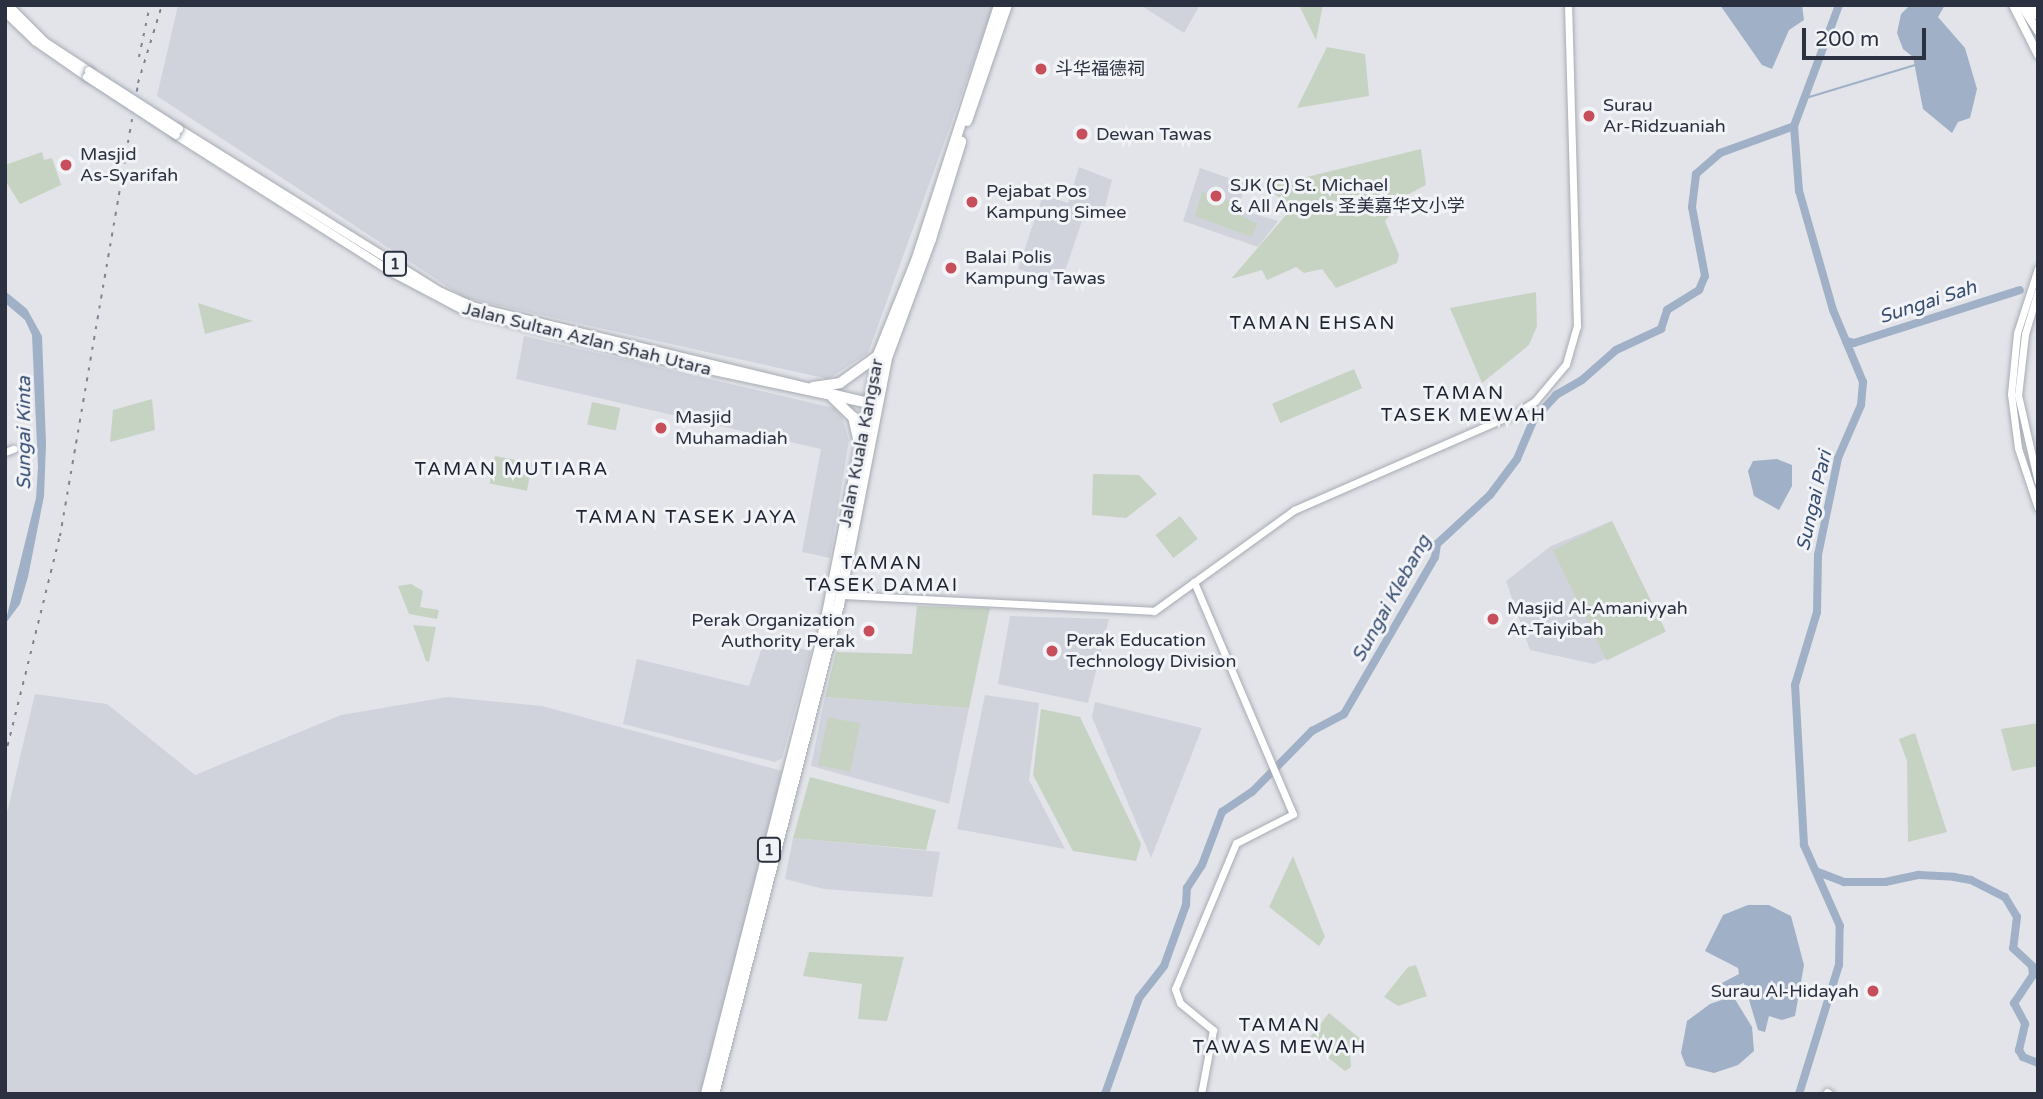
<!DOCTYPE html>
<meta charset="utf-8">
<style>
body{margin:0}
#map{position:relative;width:2043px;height:1099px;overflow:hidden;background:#e2e4e9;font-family:"Varela Round","Noto Sans SC",sans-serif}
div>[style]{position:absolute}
.built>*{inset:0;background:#d0d3db}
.green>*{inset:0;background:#c6d3c3;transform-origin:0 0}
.water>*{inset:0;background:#9fb0c7}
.stream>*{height:2px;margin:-1px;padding:0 1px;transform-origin:1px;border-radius:1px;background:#9fb0c7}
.river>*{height:8px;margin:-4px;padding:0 4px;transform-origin:4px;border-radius:4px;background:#9fb0c7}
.roads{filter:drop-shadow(0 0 2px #a7abb3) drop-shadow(0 0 2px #a7abb3)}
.secondary>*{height:7px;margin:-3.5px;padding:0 3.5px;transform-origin:3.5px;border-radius:3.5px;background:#fff}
.primary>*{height:8px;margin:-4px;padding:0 4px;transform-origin:4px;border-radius:4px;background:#fff}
.highway>*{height:10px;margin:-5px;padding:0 5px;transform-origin:5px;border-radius:5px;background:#fff}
.rail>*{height:2px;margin-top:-1px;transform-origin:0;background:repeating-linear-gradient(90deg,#7c8392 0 3.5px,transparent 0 10.5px)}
.bridges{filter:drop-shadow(0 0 2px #a2a8b4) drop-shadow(0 0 2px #a2a8b4)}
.primary-bridge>*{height:8px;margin:-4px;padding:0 4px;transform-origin:4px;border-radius:4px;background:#fff}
.dots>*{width:19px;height:19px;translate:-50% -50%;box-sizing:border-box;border:4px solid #f1f3f7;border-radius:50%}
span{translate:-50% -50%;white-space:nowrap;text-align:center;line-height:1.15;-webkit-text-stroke:6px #f1f3f7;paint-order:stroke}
.shield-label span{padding:2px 5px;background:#f1f3f7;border:2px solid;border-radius:5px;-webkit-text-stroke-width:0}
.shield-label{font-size:16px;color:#2b3140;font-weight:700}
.poi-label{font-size:18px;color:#2b3140}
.left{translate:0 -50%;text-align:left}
.right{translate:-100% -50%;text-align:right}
.street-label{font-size:18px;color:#2b3140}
.water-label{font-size:19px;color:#374e71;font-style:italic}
.neighbourhood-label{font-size:19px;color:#1d2331;letter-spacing:2px}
.frame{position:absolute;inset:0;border:7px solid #2b3140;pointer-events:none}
.scale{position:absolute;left:1802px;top:28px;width:124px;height:32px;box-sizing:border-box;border:4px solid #2b3140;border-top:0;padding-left:9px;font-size:21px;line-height:24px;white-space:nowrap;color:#2b3140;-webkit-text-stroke:5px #f1f3f7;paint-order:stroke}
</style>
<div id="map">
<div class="built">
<div style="clip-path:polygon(178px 5px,994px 5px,868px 353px,828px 379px,465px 298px,157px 96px)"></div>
<div style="clip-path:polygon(1140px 5px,1200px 5px,1184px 33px)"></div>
<div style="clip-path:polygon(1079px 167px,1112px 180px,1103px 214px,1086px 209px,1061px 283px,1018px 269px,1043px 195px,1068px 203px)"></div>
<div style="clip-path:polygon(1200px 168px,1246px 184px,1238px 209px,1278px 221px,1258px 247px,1183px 221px)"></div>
<div style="clip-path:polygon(524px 336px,834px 408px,842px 417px,849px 440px,830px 558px,802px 552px,821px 449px,516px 379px)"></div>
<div style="clip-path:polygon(1612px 521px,1665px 632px,1594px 664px,1530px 650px,1506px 581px,1551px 546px)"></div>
<div style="clip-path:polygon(1010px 616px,1109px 619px,1088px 703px,998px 684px)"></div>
<div style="clip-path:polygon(764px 641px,811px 651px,782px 758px,775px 762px,623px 724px,637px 659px,749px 686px)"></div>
<div style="clip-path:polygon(35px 694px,107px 704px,195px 775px,341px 715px,448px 697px,542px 706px,782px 771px,703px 1094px,5px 1094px,5px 821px)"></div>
<div style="clip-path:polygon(985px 695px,1039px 703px,1029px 780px,1065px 849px,957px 829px)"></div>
<div style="clip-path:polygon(825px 697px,969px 708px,949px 804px,811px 766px)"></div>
<div style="clip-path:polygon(1095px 702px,1202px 728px,1151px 858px,1092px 717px)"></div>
<div style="clip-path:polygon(793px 838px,940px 852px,932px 897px,824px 889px,785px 879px)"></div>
</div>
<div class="green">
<div style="clip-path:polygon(1299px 5px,1323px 5px,1316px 40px)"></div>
<div style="clip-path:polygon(1327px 47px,1365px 54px,1369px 96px,1297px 108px)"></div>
<div style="clip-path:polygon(1421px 149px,1426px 185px,1405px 196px,1385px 221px,1399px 255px,1397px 263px,1336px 288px,1322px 269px,1304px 273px,1296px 267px,1267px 280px,1262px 270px,1231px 279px,1292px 208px,1266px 187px)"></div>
<div style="clip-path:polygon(42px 152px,44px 160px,52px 158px,61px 185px,20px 204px,5px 180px,5px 165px)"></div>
<div style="clip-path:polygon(1202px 192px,1235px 202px,1232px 211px,1257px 224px,1252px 237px,1195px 216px)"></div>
<div style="clip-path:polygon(1536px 292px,1537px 326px,1529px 345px,1482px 383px,1450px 308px)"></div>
<div style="clip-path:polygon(198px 303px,253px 321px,205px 334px)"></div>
<div style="left:1354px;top:369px;width:21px;height:89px;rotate:67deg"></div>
<div style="clip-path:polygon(152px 399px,155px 430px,110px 442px,113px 410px)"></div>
<div style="left:592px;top:402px;width:29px;height:23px;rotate:12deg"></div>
<div style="left:495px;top:456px;width:38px;height:28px;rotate:11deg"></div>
<div style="clip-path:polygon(1093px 474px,1139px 475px,1157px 494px,1126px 518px,1092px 515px)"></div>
<div style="left:1180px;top:516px;width:29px;height:31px;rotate:52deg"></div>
<div style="left:1612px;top:521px;width:123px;height:66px;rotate:64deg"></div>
<div style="clip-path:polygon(411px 584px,423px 591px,420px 607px,439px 610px,437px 619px,409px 614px,398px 586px)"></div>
<div style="clip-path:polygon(917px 606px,990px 608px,969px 708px,825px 697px,836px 652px,912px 654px)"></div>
<div style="clip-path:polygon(413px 625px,436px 627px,429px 662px,426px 661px)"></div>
<div style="clip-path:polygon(1041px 709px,1080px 717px,1141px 844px,1136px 861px,1073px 851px,1033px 775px)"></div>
<div style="left:828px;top:717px;width:33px;height:49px;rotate:12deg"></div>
<div style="clip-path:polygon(2038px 723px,2038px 766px,2012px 771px,2001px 729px)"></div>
<div style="clip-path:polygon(1915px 733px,1947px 832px,1908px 842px,1907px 761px,1899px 739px)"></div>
<div style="clip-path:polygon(810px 777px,936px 810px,926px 850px,793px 838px)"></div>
<div style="clip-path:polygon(1293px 856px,1325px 937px,1319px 946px,1269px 907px)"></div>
<div style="clip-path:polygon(809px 952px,904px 957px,887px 1021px,858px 1019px,862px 984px,803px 976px)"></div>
<div style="clip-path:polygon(1416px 965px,1427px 996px,1398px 1006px,1384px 997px,1408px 967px)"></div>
<div style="clip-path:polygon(1329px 1013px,1363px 1041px,1350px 1053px,1351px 1067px,1345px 1071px,1307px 1041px)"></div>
</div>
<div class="water">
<div style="clip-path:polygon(1720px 5px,1802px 5px,1804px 20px,1789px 30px,1772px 69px,1762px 65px)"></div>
<div style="clip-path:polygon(1910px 5px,1945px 5px,1938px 17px,1965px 48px,1977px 89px,1970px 118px,1958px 122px,1952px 133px,1923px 109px,1913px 57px,1903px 49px,1897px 33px,1901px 14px)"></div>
<div style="clip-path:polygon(5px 291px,27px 309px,42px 336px,46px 444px,44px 496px,28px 577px,20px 604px,5px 624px,36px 498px,38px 467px,32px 335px,25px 320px,5px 303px)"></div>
<div style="clip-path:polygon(1777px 459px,1792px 465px,1792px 486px,1779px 510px,1754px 496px,1748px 471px,1753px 461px)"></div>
<div style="clip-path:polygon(1748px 905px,1769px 905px,1791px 916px,1804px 965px,1795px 1016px,1782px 1020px,1769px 1016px,1765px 1032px,1758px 1030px,1744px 983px,1721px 992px,1718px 985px,1739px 974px,1738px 968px,1705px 951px,1723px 915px)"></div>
<div style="clip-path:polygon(1733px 996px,1752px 1027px,1754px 1051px,1738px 1065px,1714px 1073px,1686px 1066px,1681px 1053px,1687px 1021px,1710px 1004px)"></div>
</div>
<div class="stream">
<div style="left:1806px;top:98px;width:114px;rotate:-16.8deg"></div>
</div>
<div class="river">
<div style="left:1846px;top:341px;width:8px;rotate:14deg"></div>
<div style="left:1854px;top:343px;width:174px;rotate:-17.7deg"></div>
<div style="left:1818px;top:872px;width:28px;rotate:21deg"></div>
<div style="left:1844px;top:882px;width:41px"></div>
<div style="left:1885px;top:882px;width:35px;rotate:-12deg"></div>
<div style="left:1919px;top:875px;width:35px;rotate:3deg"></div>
<div style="left:1954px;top:877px;width:17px;rotate:10deg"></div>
<div style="left:1971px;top:880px;width:38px;rotate:27deg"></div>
<div style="left:2005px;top:897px;width:23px;rotate:59deg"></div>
<div style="left:2017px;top:917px;width:31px;rotate:97deg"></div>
<div style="left:2013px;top:948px;width:26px;rotate:43deg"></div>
<div style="left:2032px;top:966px;width:9px;rotate:84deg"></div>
<div style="left:2033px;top:975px;width:34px;rotate:124deg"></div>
<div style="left:2014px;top:1003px;width:24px;rotate:62deg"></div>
<div style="left:2025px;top:1024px;width:27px;rotate:103deg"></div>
<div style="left:2019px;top:1050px;width:8px;rotate:60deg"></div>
<div style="left:2023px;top:1057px;width:16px;rotate:22deg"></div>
<div style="left:1105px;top:1094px;width:102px;rotate:-70.5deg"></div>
<div style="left:1139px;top:998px;width:41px;rotate:-52deg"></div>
<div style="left:1164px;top:966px;width:65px;rotate:-70.2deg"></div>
<div style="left:1186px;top:905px;width:17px;rotate:-87deg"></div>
<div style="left:1187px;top:888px;width:27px;rotate:-57deg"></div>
<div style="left:1202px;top:865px;width:57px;rotate:-69.3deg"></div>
<div style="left:1222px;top:812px;width:36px;rotate:-34deg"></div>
<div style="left:1252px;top:792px;width:86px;rotate:-45.5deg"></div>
<div style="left:1312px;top:731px;width:36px;rotate:-28deg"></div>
<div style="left:1344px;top:714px;width:181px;rotate:-59.9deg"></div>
<div style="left:1435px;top:557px;width:13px;rotate:-81deg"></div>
<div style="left:1437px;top:544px;width:72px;rotate:-42.8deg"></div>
<div style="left:1490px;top:495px;width:45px;rotate:-53.1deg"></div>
<div style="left:1517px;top:459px;width:43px;rotate:-67deg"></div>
<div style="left:1534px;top:419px;width:33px;rotate:-47deg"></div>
<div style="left:1556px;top:395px;width:30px;rotate:-30deg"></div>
<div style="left:1582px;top:380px;width:45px;rotate:-41.4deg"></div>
<div style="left:1616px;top:350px;width:50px;rotate:-25deg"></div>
<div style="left:1661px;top:329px;width:20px;rotate:-72deg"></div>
<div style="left:1667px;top:310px;width:38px;rotate:-32deg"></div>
<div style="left:1699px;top:290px;width:15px;rotate:-67deg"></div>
<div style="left:1705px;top:276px;width:70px;rotate:-100.7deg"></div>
<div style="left:1692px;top:207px;width:33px;rotate:-83deg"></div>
<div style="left:1696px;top:174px;width:32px;rotate:-41deg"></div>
<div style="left:1720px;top:153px;width:79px;rotate:-20deg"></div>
<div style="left:1799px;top:1094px;width:135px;rotate:-72.8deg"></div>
<div style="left:1839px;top:965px;width:39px;rotate:-89deg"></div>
<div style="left:1840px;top:926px;width:89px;rotate:-114deg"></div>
<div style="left:1804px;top:845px;width:160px;rotate:-93.2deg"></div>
<div style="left:1795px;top:685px;width:76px;rotate:-73.2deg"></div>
<div style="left:1817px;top:612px;width:57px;rotate:-89deg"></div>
<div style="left:1818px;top:555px;width:99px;rotate:-78.3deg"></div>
<div style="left:1838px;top:458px;width:58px;rotate:-66.5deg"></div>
<div style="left:1861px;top:405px;width:23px;rotate:-85deg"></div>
<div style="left:1863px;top:382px;width:78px;rotate:-112.6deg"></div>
<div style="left:1833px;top:310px;width:124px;rotate:-105.9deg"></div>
<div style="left:1799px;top:191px;width:65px;rotate:-94.4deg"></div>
<div style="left:1794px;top:126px;width:129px;rotate:-69.6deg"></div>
</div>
<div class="roads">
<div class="secondary">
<div style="left:2038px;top:268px;width:68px;rotate:107.9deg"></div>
<div style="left:2017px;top:333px;width:61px;rotate:95.6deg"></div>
<div style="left:2011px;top:394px;width:54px;rotate:82.6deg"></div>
<div style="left:2018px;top:448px;width:63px;rotate:71.6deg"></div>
<div style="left:2038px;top:291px;width:45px;rotate:106.8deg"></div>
<div style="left:2025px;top:334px;width:61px;rotate:96.5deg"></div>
<div style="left:2018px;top:395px;width:89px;rotate:77.1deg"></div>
<div style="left:5px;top:452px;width:9px;rotate:-21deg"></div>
<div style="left:1194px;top:582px;width:252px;rotate:66.9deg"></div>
<div style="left:1293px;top:814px;width:64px;rotate:153deg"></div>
<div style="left:1236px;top:843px;width:158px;rotate:112.7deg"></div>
<div style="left:1175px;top:989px;width:15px;rotate:70deg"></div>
<div style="left:1180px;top:1003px;width:43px;rotate:39.3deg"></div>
<div style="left:1213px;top:1030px;width:65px;rotate:100.6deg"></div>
<div style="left:842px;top:595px;width:312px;rotate:2.9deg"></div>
<div style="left:1154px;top:611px;width:173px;rotate:-35.8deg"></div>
<div style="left:1294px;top:510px;width:244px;rotate:-23.6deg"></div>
<div style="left:1518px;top:412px;width:20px;rotate:-33deg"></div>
<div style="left:1535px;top:401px;width:48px;rotate:-50deg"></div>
<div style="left:1566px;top:364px;width:40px;rotate:-74deg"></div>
<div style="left:1577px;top:326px;width:321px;rotate:-91.6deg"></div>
<div style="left:1827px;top:1092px;width:4px;rotate:34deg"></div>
</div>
<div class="primary">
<div style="left:8px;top:5px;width:52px;rotate:45deg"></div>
<div style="left:45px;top:42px;width:53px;rotate:33.4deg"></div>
<div style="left:2013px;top:5px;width:56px;rotate:63.4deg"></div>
<div style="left:2021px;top:5px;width:31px;rotate:57deg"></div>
<div style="left:5px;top:12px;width:42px;rotate:44deg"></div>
<div style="left:35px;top:41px;width:63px;rotate:34.7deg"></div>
<div style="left:179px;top:129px;width:309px;rotate:31.9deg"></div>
<div style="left:441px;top:292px;width:34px;rotate:24deg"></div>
<div style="left:472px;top:306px;width:413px;rotate:13.6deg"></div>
<div style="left:176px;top:135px;width:259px;rotate:32.4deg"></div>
<div style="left:395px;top:274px;width:77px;rotate:27.9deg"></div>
<div style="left:463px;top:310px;width:177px;rotate:14.4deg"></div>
<div style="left:634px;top:354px;width:244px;rotate:12deg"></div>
</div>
<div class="highway">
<div style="left:2031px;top:5px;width:12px;rotate:55deg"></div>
<div style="left:967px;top:121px;width:123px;rotate:-71deg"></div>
<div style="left:813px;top:387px;width:27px;rotate:-8deg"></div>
<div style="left:840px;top:383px;width:44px;rotate:-35.8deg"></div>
<div style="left:833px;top:398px;width:28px;rotate:44deg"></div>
<div style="left:853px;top:417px;width:23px;rotate:77deg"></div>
<div style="left:706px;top:1094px;width:470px;rotate:-75.7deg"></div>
<div style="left:822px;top:639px;width:289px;rotate:-78.8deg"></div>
<div style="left:878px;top:355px;width:101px;rotate:-68deg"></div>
<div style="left:916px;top:261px;width:269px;rotate:-72deg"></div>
<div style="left:714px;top:1094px;width:505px;rotate:-75.66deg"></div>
<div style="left:839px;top:605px;width:252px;rotate:-79deg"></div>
<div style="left:887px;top:358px;width:127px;rotate:-69.7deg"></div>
<div style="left:931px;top:239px;width:102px;rotate:-72.8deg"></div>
</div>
</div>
<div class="rail">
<div style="left:139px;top:57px;width:53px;rotate:-78.1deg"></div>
<div style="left:5px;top:756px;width:227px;rotate:-76deg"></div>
<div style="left:60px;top:536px;width:460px;rotate:-80.2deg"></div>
<div style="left:138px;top:83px;width:82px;rotate:-72.9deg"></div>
</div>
<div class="bridges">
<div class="primary-bridge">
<div style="left:89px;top:71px;width:107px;rotate:32.8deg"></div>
<div style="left:87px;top:77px;width:106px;rotate:33.1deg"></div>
</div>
</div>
<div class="dots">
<div style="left:1041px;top:69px;background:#c64f5b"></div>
<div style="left:1589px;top:116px;background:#c64f5b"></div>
<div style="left:1082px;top:134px;background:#c64f5b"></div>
<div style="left:66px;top:165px;background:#c64f5b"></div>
<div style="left:1216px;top:196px;background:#c64f5b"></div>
<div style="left:972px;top:202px;background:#c64f5b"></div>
<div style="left:951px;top:268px;background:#c64f5b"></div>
<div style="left:661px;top:428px;background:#c64f5b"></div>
<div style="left:1493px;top:619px;background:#c64f5b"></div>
<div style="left:869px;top:631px;background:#c64f5b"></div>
<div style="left:1052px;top:651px;background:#c64f5b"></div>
<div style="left:1873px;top:991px;background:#c64f5b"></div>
</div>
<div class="shield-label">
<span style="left:395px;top:264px">1</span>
<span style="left:769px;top:850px">1</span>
</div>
<div class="poi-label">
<span class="left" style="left:1055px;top:69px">斗华福德祠</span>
<span class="left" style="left:1603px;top:116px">Surau<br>Ar-Ridzuaniah</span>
<span class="left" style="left:1096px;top:134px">Dewan Tawas</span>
<span class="left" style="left:80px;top:165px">Masjid<br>As-Syarifah</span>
<span class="left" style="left:1230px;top:196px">SJK (C) St. Michael<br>&amp; All Angels 圣美嘉华文小学</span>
<span class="left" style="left:986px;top:202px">Pejabat Pos<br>Kampung Simee</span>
<span class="left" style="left:965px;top:268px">Balai Polis<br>Kampung Tawas</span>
<span class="left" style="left:675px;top:428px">Masjid<br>Muhamadiah</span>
<span class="left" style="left:1507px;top:619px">Masjid Al-Amaniyyah<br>At-Taiyibah</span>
<span class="right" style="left:855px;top:631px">Perak Organization<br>Authority Perak</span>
<span class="left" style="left:1066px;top:651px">Perak Education<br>Technology Division</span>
<span class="right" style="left:1859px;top:991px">Surau Al-Hidayah</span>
</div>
<div class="street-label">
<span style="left:587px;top:339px;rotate:14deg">Jalan Sultan Azlan Shah Utara</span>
<span style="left:861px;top:443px;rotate:-79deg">Jalan Kuala Kangsar</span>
</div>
<div class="water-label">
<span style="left:1928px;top:303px;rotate:-18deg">Sungai Sah</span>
<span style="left:25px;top:433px;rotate:-90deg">Sungai Kinta</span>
<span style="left:1815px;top:501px;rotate:-77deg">Sungai Pari</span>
<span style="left:1392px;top:599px;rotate:-61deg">Sungai Klebang</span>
</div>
<div class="neighbourhood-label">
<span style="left:1313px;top:324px">TAMAN EHSAN</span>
<span style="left:1464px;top:405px">TAMAN<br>TASEK MEWAH</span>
<span style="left:512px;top:470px">TAMAN MUTIARA</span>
<span style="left:687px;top:518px">TAMAN TASEK JAYA</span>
<span style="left:882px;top:575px">TAMAN<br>TASEK DAMAI</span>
<span style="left:1280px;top:1037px">TAMAN<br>TAWAS MEWAH</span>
</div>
<div class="frame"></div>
<div class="scale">200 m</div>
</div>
